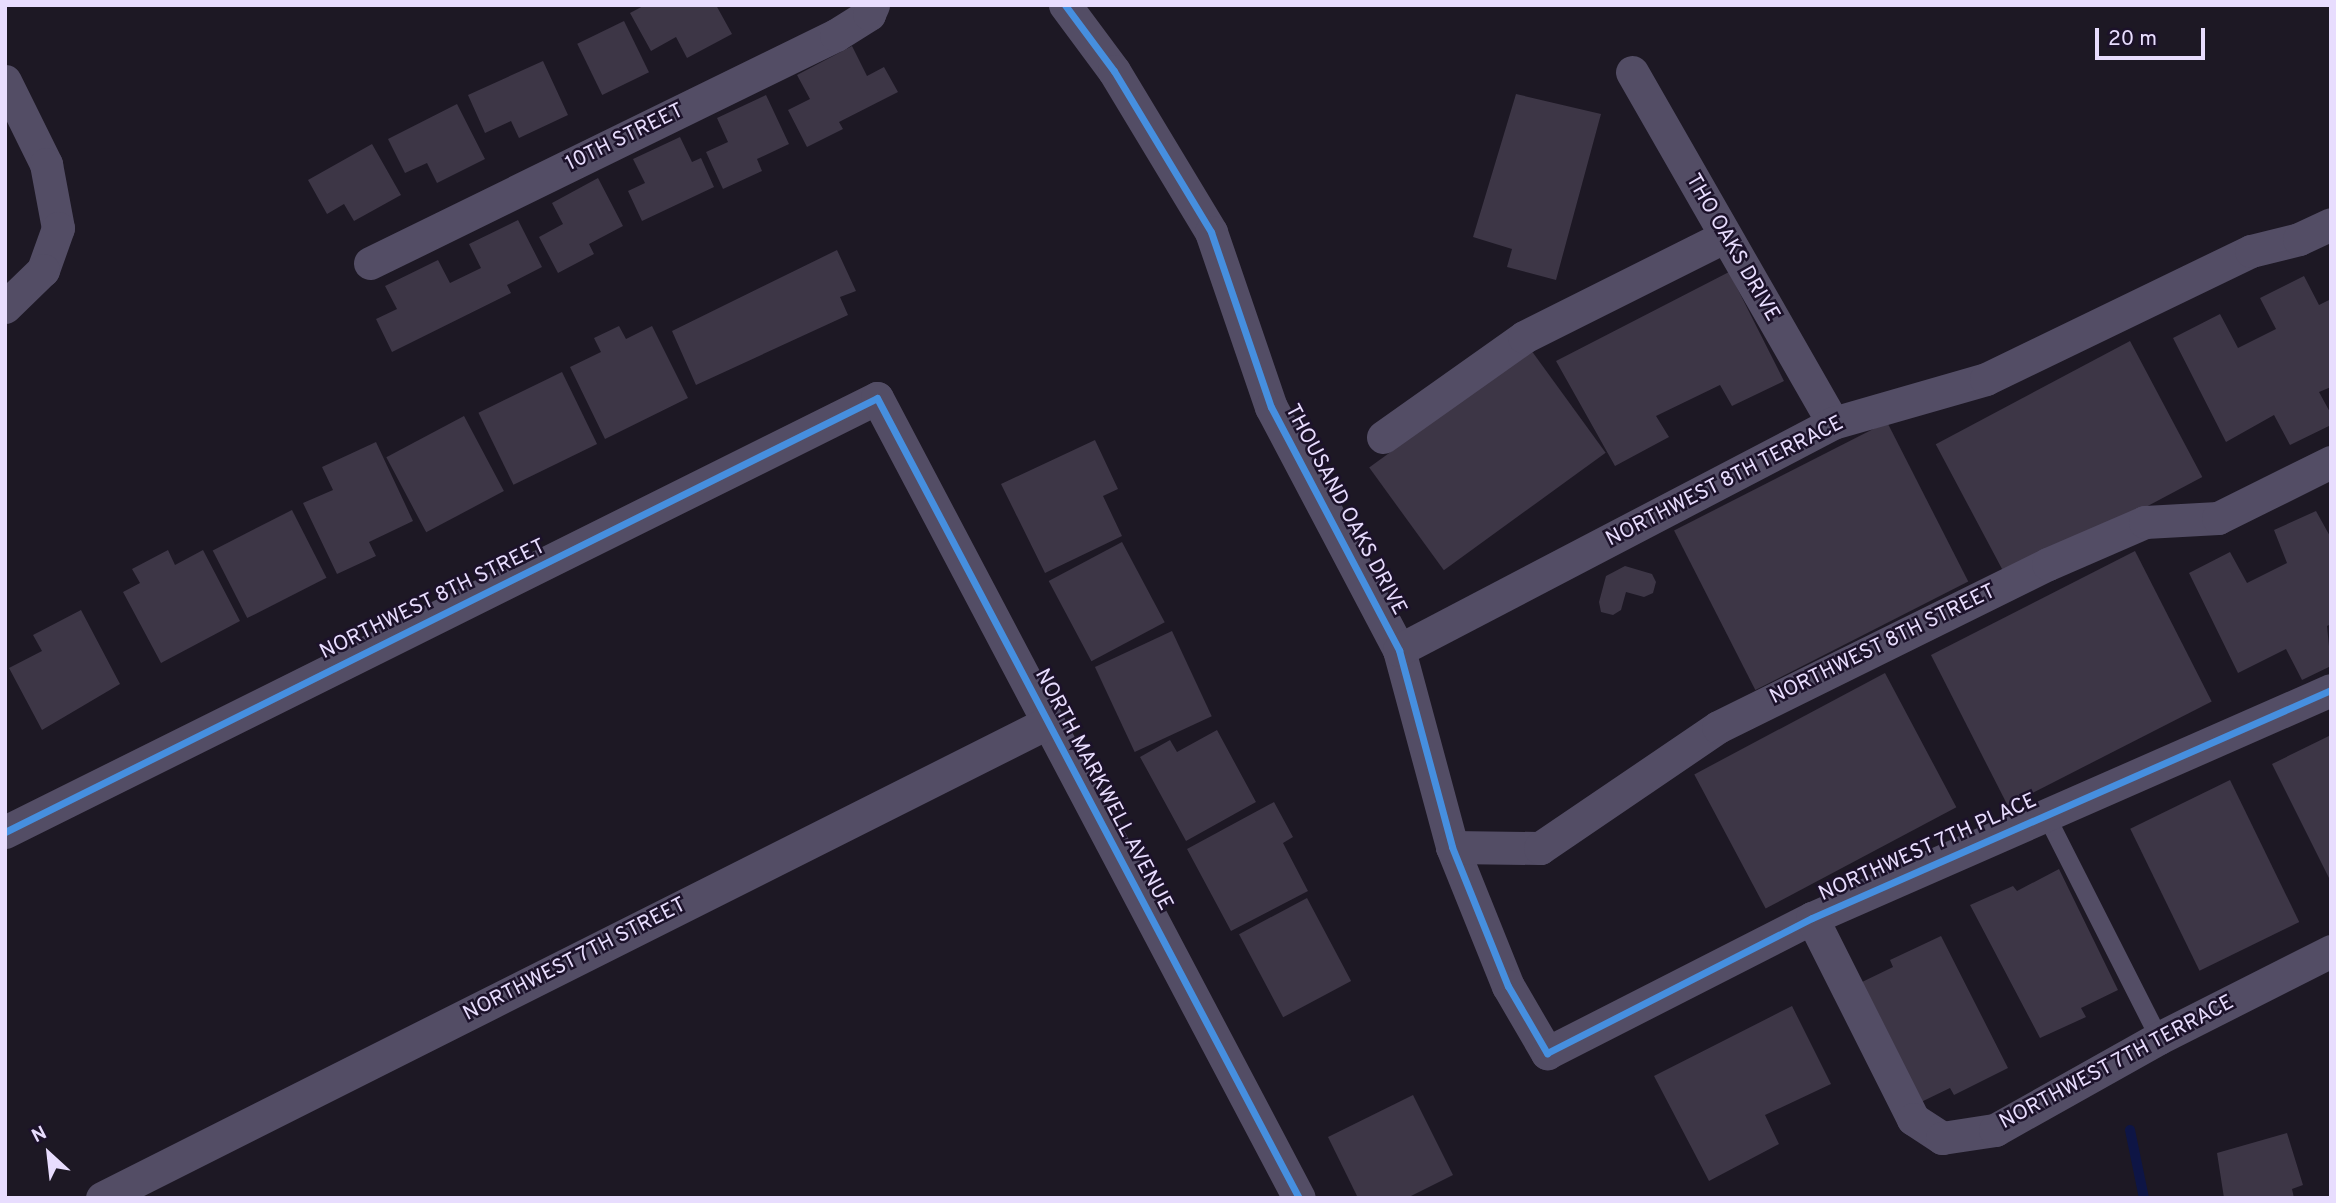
<!DOCTYPE html>
<html>
<head>
<meta charset="utf-8">
<style>
	body { margin:0 }
	#map { position:relative; width:2336px; height:1203px; overflow:hidden; background:#1d1824; font-family:Overpass,sans-serif }
	div>[style] { position:absolute }
	.stream>* { height:10px; margin:-5px; padding:0 5px; transform-origin:5px; border-radius:5px; background:#0e1545 }
	.building>* { inset:0; background:#3d3646; transform-origin:0 0 }
	.lane>* { height:18px; margin:-9px; padding:0 9px; transform-origin:9px; border-radius:9px; background:#534d65 }
	.street>* { height:33px; margin:-16.5px; padding:0 16.5px; transform-origin:16.5px; border-radius:16.5px; background:#534d65 }
	.cycleway>* { height:7px; margin:-3.5px; padding:0 3.5px; transform-origin:3.5px; border-radius:3.5px; background:#468fdf }
	span { translate:-50% -50%; white-space:nowrap; text-align:center; line-height:1.15; -webkit-text-stroke:5px #1c122a; paint-order:stroke }
	.street-label { font-size:21px; color:#e8ddfe }
	.frame { position:absolute; inset:0; border:7px solid #e8ddfe; pointer-events:none }
	.north { position:absolute; left:14px; top:1119px; width:70px; height:70px; -webkit-text-stroke:5px #1c122a; paint-order:stroke; rotate:333deg; font-size:19px; font-weight:700; line-height:28px; text-align:center; color:#e8ddfe }
	.north::after { content:''; display:block; margin:auto; width:24px; height:32px; background:#e8ddfe; clip-path:polygon(50% 0,100% 100%,50% 72%,0 100%) }
	.scale { position:absolute; left:2095px; top:28px; width:110px; height:32px; box-sizing:border-box; border:4px solid #e8ddfe; border-top:0; padding-left:9px; font-size:21px; line-height:24px; white-space:nowrap; color:#e8ddfe; -webkit-text-stroke:5px #1c122a; paint-order:stroke }
</style>
</head>
<body>
<div id="map">
	<div class="stream">
		<i style="left:2130px;top:1130px;width:69px;rotate:78.4deg"></i>
	</div>
	<div class="building">
		<i style="clip-path:polygon(645px 5px,716px 5px,732px 34px,687px 58px,676px 37px,651px 51px,630px 13px)"></i>
		<i style="left:624px;top:21px;width:57px;height:52px;rotate:64deg"></i>
		<i style="clip-path:polygon(852px 46px,867px 76px,884px 67px,898px 92px,839px 122px,843px 129px,807px 147px,788px 110px,810px 99px,797px 75px)"></i>
		<i style="clip-path:polygon(543px 61px,568px 115px,519px 138px,511px 121px,485px 133px,468px 95px)"></i>
		<i style="clip-path:polygon(1516px 94px,1601px 114px,1556px 280px,1507px 267px,1512px 249px,1473px 237px)"></i>
		<i style="clip-path:polygon(766px 95px,789px 144px,757px 159px,762px 171px,723px 189px,706px 152px,728px 142px,717px 118px)"></i>
		<i style="clip-path:polygon(457px 104px,485px 159px,437px 183px,427px 163px,405px 173px,388px 139px)"></i>
		<i style="clip-path:polygon(680px 137px,692px 162px,701px 158px,714px 187px,642px 221px,628px 191px,645px 183px,633px 159px)"></i>
		<i style="clip-path:polygon(372px 144px,401px 195px,354px 221px,344px 204px,327px 214px,308px 180px)"></i>
		<i style="clip-path:polygon(598px 178px,623px 226px,589px 244px,594px 254px,558px 273px,539px 237px,563px 224px,552px 203px)"></i>
		<i style="clip-path:polygon(518px 220px,542px 267px,507px 285px,511px 293px,392px 352px,376px 319px,397px 309px,385px 286px,438px 260px,450px 283px,481px 268px,469px 244px)"></i>
		<i style="clip-path:polygon(837px 250px,856px 291px,840px 297px,848px 315px,696px 385px,672px 331px)"></i>
		<i style="clip-path:polygon(1729px 272px,1784px 381px,1732px 406px,1720px 385px,1656px 416px,1669px 437px,1615px 466px,1556px 361px)"></i>
		<i style="clip-path:polygon(2304px 276px,2319px 305px,2331px 299px,2331px 387px,2319px 392px,2331px 414px,2331px 425px,2290px 445px,2274px 415px,2226px 442px,2173px 338px,2220px 314px,2238px 348px,2276px 329px,2260px 298px)"></i>
		<i style="clip-path:polygon(619px 326px,626px 339px,652px 326px,688px 398px,605px 439px,570px 367px,601px 352px,594px 338px)"></i>
		<i style="left:2130px;top:341px;width:154px;height:220px;rotate:62deg"></i>
		<i style="left:1531px;top:350px;width:127px;height:200px;rotate:54deg"></i>
		<i style="left:562px;top:372px;width:80px;height:93px;rotate:64deg"></i>
		<i style="left:464px;top:416px;width:85px;height:88px;rotate:62deg"></i>
		<i style="left:1887px;top:422px;width:179px;height:239px;rotate:63deg"></i>
		<i style="clip-path:polygon(1095px 440px,1118px 489px,1103px 496px,1122px 536px,1045px 573px,1001px 484px)"></i>
		<i style="clip-path:polygon(376px 442px,413px 521px,369px 542px,376px 556px,337px 574px,303px 503px,333px 490px,322px 467px)"></i>
		<i style="left:292px;top:510px;width:76px;height:89px;rotate:63deg"></i>
		<i style="clip-path:polygon(2316px 511px,2331px 538px,2331px 624px,2327px 626px,2331px 666px,2302px 680px,2286px 649px,2238px 673px,2189px 573px,2230px 552px,2247px 583px,2287px 563px,2274px 530px)"></i>
		<i style="left:1122px;top:542px;width:91px;height:83px;rotate:62deg"></i>
		<i style="clip-path:polygon(168px 550px,175px 565px,203px 550px,240px 621px,161px 663px,123px 592px,140px 583px,132px 569px)"></i>
		<i style="left:2135px;top:551px;width:169px;height:229px;rotate:63deg"></i>
		<i style="clip-path:polygon(1625px 566px,1652px 574px,1656px 582px,1653px 593px,1644px 597px,1626px 592px,1621px 610px,1613px 615px,1601px 612px,1599px 602px,1606px 576px)"></i>
		<i style="clip-path:polygon(81px 610px,120px 684px,42px 730px,9px 668px,42px 651px,33px 635px)"></i>
		<i style="left:1172px;top:631px;width:94px;height:85px;rotate:65deg"></i>
		<i style="left:1885px;top:673px;width:152px;height:216px;rotate:62deg"></i>
		<i style="clip-path:polygon(1217px 730px,1256px 802px,1186px 841px,1140px 757px,1170px 740px,1177px 752px)"></i>
		<i style="clip-path:polygon(2331px 735px,2331px 882px,2272px 764px)"></i>
		<i style="left:2230px;top:780px;width:158px;height:111px;rotate:64deg"></i>
		<i style="clip-path:polygon(1274px 802px,1293px 837px,1283px 843px,1308px 891px,1231px 931px,1187px 849px)"></i>
		<i style="clip-path:polygon(2059px 869px,2118px 990px,2081px 1008px,2086px 1017px,2040px 1038px,1970px 905px,2013px 886px,2017px 891px)"></i>
		<i style="left:1307px;top:898px;width:94px;height:77px;rotate:62deg"></i>
		<i style="clip-path:polygon(1941px 936px,2008px 1068px,1954px 1095px,1950px 1088px,1919px 1103px,1860px 983px,1893px 967px,1890px 960px)"></i>
		<i style="clip-path:polygon(1792px 1006px,1831px 1084px,1765px 1115px,1779px 1144px,1709px 1181px,1654px 1076px)"></i>
		<i style="clip-path:polygon(1413px 1095px,1453px 1175px,1407px 1198px,1358px 1198px,1328px 1137px)"></i>
		<i style="clip-path:polygon(2287px 1133px,2303px 1185px,2292px 1189px,2294px 1198px,2224px 1198px,2217px 1153px)"></i>
	</div>
	<div class="lane">
		<i style="left:2046px;top:815px;width:250px;rotate:63.1deg"></i>
	</div>
	<div class="street">
		<i style="left:1065px;top:5px;width:82px;rotate:53.4deg"></i>
		<i style="left:1114px;top:71px;width:188px;rotate:58.9deg"></i>
		<i style="left:1211px;top:232px;width:185px;rotate:71.1deg"></i>
		<i style="left:1271px;top:407px;width:275px;rotate:62.2deg"></i>
		<i style="left:1399px;top:650px;width:204px;rotate:74.9deg"></i>
		<i style="left:1452px;top:847px;width:150px;rotate:68.1deg"></i>
		<i style="left:1508px;top:986px;width:78px;rotate:59.8deg"></i>
		<i style="left:1547px;top:1053px;width:297px;rotate:-27deg"></i>
		<i style="left:1812px;top:918px;width:567px;rotate:-23.72deg"></i>
		<i style="left:1632px;top:72px;width:404px;rotate:60.2deg"></i>
		<i style="left:5px;top:81px;width:93px;rotate:63.7deg"></i>
		<i style="left:46px;top:164px;width:65px;rotate:79.4deg"></i>
		<i style="left:58px;top:228px;width:45px;rotate:109.7deg"></i>
		<i style="left:43px;top:270px;width:53px;rotate:135.8deg"></i>
		<i style="left:370px;top:263px;width:519px;rotate:-26.07deg"></i>
		<i style="left:836px;top:35px;width:39px;rotate:-32deg"></i>
		<i style="left:869px;top:14px;width:10px;rotate:-66deg"></i>
		<i style="left:1383px;top:437px;width:173px;rotate:-35.3deg"></i>
		<i style="left:1524px;top:337px;width:224px;rotate:-26.6deg"></i>
		<i style="left:1399px;top:650px;width:490px;rotate:-27.6deg"></i>
		<i style="left:1833px;top:423px;width:159px;rotate:-16deg"></i>
		<i style="left:1986px;top:379px;width:294px;rotate:-25.8deg"></i>
		<i style="left:2251px;top:251px;width:49px;rotate:-14deg"></i>
		<i style="left:2299px;top:239px;width:35px;rotate:-25deg"></i>
		<i style="left:5px;top:832px;width:974px;rotate:-26.46deg"></i>
		<i style="left:877px;top:398px;width:904px;rotate:62.19deg"></i>
		<i style="left:1452px;top:847px;width:88px;rotate:0.7deg"></i>
		<i style="left:1540px;top:848px;width:215px;rotate:-34.2deg"></i>
		<i style="left:1718px;top:727px;width:368px;rotate:-26.3deg"></i>
		<i style="left:2048px;top:564px;width:106px;rotate:-23.4deg"></i>
		<i style="left:2145px;top:522px;width:73px;rotate:-3.1deg"></i>
		<i style="left:2218px;top:518px;width:126px;rotate:-26.4deg"></i>
		<i style="left:1812px;top:918px;width:225px;rotate:63.3deg"></i>
		<i style="left:1913px;top:1119px;width:35px;rotate:33deg"></i>
		<i style="left:1942px;top:1138px;width:54px;rotate:-8.6deg"></i>
		<i style="left:1995px;top:1130px;width:188px;rotate:-29.3deg"></i>
		<i style="left:2159px;top:1038px;width:193px;rotate:-26.8deg"></i>
		<i style="left:102px;top:1198px;width:1058px;rotate:-26.69deg"></i>
	</div>
	<div class="cycleway">
		<i style="left:1065px;top:5px;width:82px;rotate:53.4deg"></i>
		<i style="left:1114px;top:71px;width:188px;rotate:58.9deg"></i>
		<i style="left:1211px;top:232px;width:185px;rotate:71.1deg"></i>
		<i style="left:1271px;top:407px;width:275px;rotate:62.2deg"></i>
		<i style="left:1399px;top:650px;width:204px;rotate:74.9deg"></i>
		<i style="left:1452px;top:847px;width:150px;rotate:68.1deg"></i>
		<i style="left:1508px;top:986px;width:78px;rotate:59.8deg"></i>
		<i style="left:1547px;top:1053px;width:297px;rotate:-27deg"></i>
		<i style="left:1812px;top:918px;width:567px;rotate:-23.72deg"></i>
		<i style="left:5px;top:832px;width:974px;rotate:-26.46deg"></i>
		<i style="left:877px;top:398px;width:904px;rotate:62.19deg"></i>
	</div>
	<div class="street-label">
		<span style="left:625px;top:138px;rotate:-26deg">10TH STREET</span>
		<span style="left:1732px;top:248px;rotate:60deg">THO OAKS DRIVE</span>
		<span style="left:1725px;top:482px;rotate:-27deg">NORTHWEST 8TH TERRACE</span>
		<span style="left:1345px;top:510px;rotate:62deg">THOUSAND OAKS DRIVE</span>
		<span style="left:433px;top:600px;rotate:-26deg">NORTHWEST 8TH STREET</span>
		<span style="left:1883px;top:645px;rotate:-26deg">NORTHWEST 8TH STREET</span>
		<span style="left:1103px;top:790px;rotate:62deg">NORTH MARKWELL AVENUE</span>
		<span style="left:1928px;top:848px;rotate:-24deg">NORTHWEST 7TH PLACE</span>
		<span style="left:575px;top:960px;rotate:-27deg">NORTHWEST 7TH STREET</span>
		<span style="left:2117px;top:1063px;rotate:-28deg">NORTHWEST 7TH TERRACE</span>
	</div>
	<div class="frame"></div>
	<div class="north">N</div>
	<div class="scale">20 m</div>
</div>
</body>
</html>
